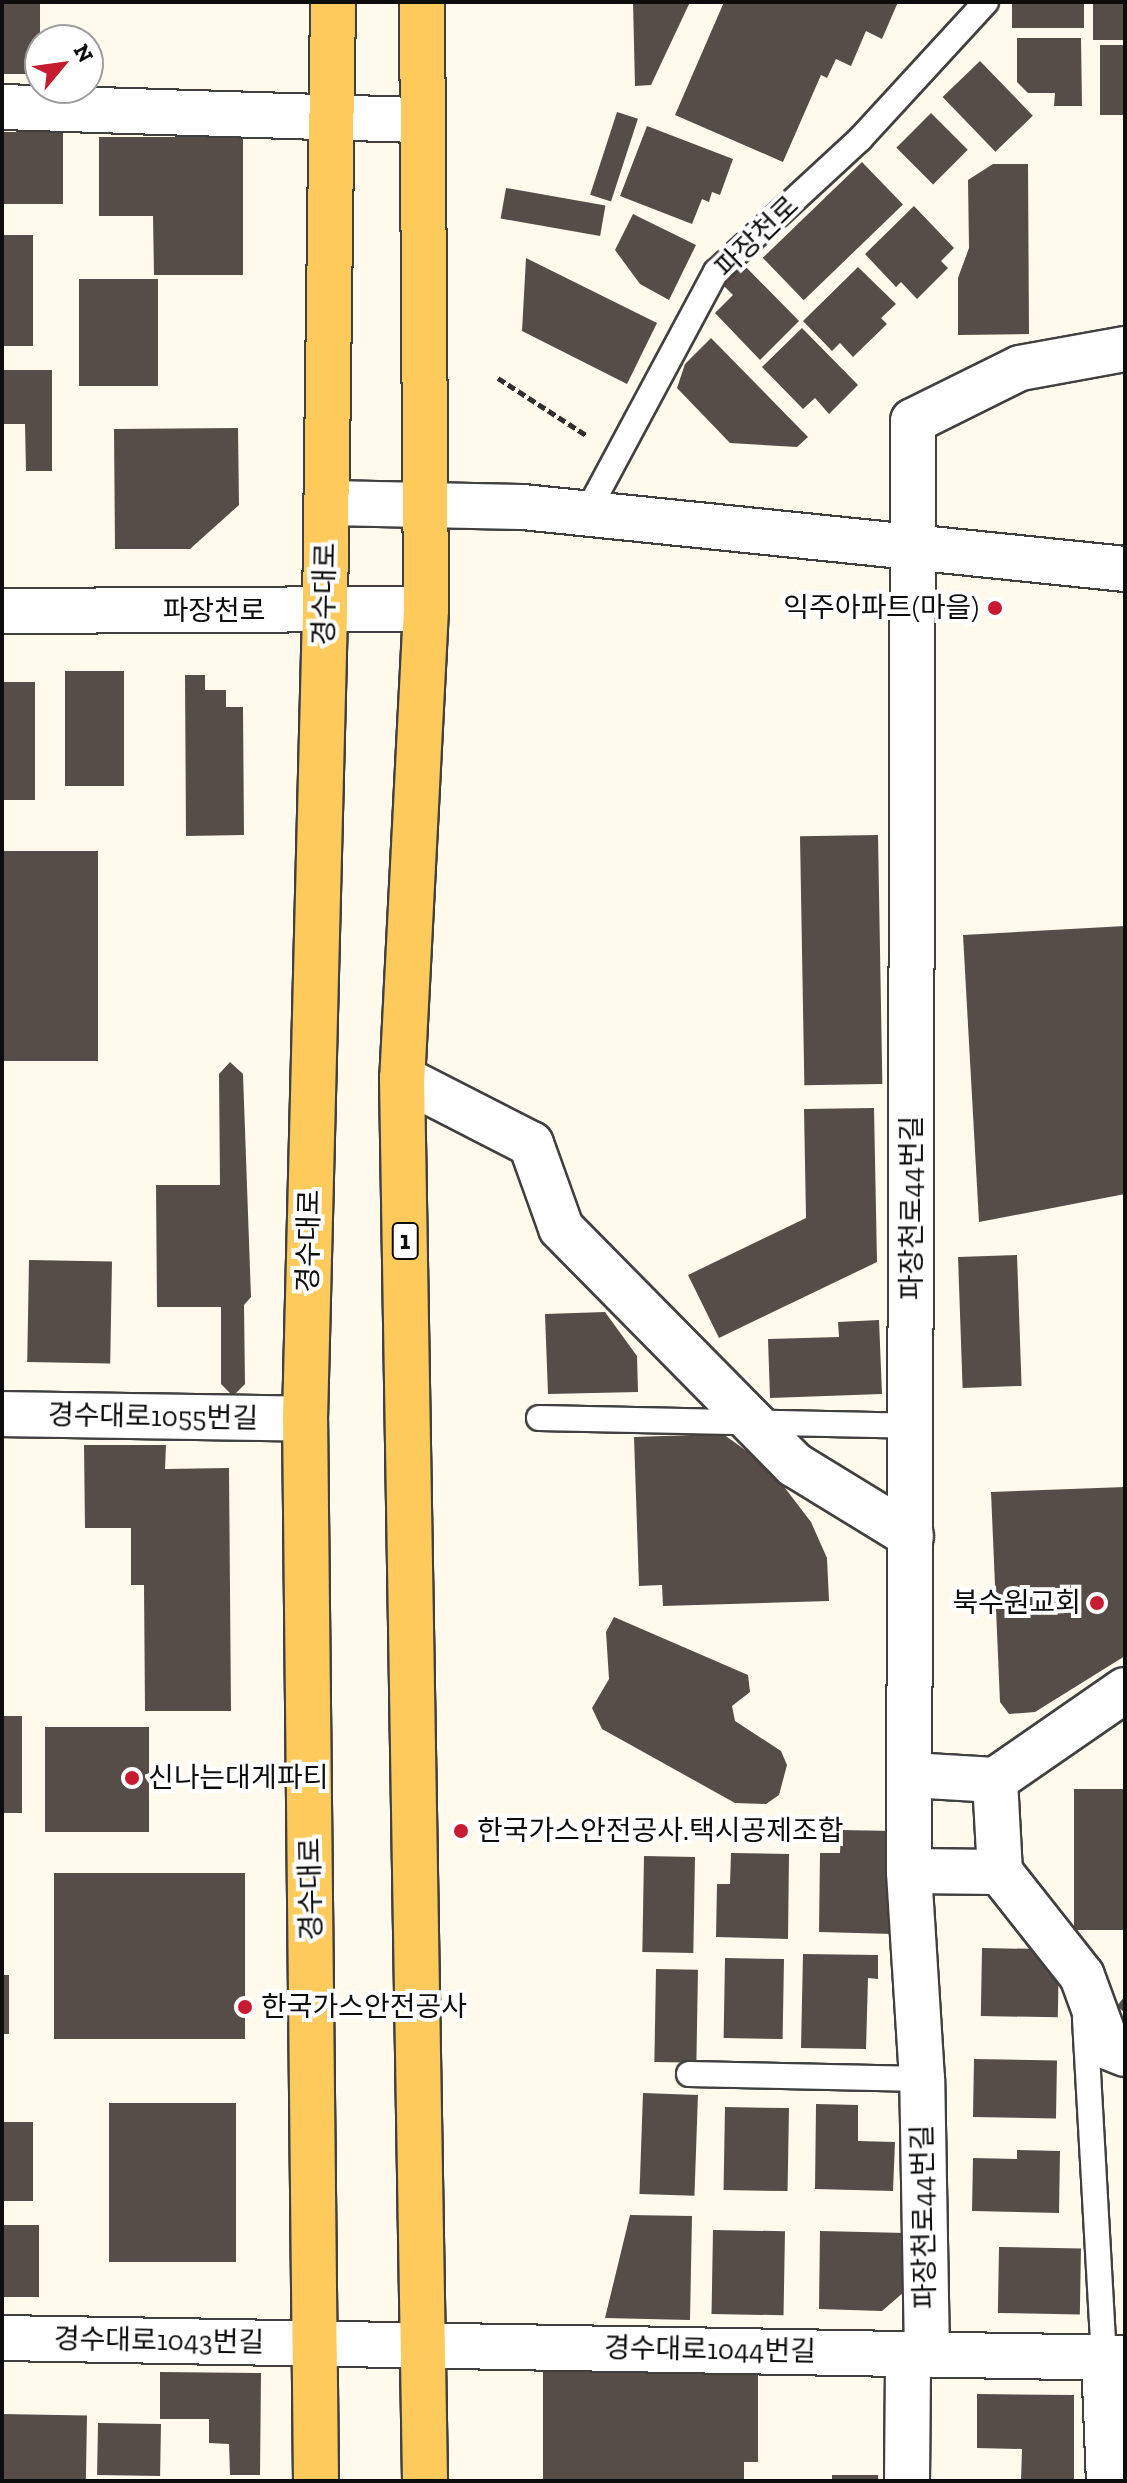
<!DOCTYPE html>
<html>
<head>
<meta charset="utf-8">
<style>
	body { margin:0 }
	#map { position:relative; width:1127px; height:2483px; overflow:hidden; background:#fffaec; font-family:"Zilla Slab","Noto Sans KR",serif }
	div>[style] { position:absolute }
	.building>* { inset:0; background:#564c48; transform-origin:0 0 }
	.path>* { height:5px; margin-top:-2.5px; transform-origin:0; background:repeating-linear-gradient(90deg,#2f2f2f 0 8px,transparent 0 12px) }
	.roads { filter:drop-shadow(2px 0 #404040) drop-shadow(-2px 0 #404040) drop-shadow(0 2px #404040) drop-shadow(0 -2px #404040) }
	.service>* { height:24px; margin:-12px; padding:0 12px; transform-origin:12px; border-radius:12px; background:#fff }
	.minor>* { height:44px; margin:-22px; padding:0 22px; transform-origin:22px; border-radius:22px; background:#fff }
	.tertiary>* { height:44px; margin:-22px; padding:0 22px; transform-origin:22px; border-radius:22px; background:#fff }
	.primary>* { height:44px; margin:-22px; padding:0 22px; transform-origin:22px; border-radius:22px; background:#ffca5c }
	.dots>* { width:22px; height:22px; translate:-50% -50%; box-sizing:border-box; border:4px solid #fff; border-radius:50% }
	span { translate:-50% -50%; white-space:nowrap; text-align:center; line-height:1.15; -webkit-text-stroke:8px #fff; paint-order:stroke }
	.shield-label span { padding:2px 6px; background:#fff; border:2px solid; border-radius:6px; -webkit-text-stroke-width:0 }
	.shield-label { font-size:26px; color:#0d0d0d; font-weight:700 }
	.street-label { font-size:28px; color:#0d0d0d }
	.poi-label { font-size:28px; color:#0d0d0d }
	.right { translate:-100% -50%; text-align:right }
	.left { translate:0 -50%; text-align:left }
	.frame { position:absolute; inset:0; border:4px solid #0d0d0d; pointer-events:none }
	.north { position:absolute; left:24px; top:24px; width:80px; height:80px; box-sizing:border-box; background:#fff; border:2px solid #9e9e9e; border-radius:50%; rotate:61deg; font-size:22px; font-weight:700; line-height:32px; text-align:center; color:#0d0d0d }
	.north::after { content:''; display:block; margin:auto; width:28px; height:36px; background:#c71b31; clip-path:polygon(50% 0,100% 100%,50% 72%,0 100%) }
</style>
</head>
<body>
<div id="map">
	<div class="building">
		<i style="left:2px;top:2px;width:38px;height:72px"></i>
		<i style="clip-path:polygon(633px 2px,690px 2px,651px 85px,635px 86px)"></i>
		<i style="clip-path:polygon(724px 2px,898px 2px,882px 39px,866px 31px,851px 66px,836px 59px,827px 78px,821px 75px,783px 162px,675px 115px)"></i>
		<i style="left:1012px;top:2px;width:72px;height:26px"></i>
		<i style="left:1093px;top:2px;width:32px;height:38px"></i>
		<i style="clip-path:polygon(1017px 38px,1081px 38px,1082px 106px,1054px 106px,1055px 93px,1028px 93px,1017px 82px)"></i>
		<i style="left:1100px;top:45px;width:25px;height:70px"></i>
		<i style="left:980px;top:61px;width:76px;height:52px;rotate:46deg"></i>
		<i style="left:617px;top:112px;width:22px;height:87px;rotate:18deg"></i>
		<i style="left:931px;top:113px;width:52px;height:49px;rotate:45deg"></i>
		<i style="clip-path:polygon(647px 126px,733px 159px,720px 195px,712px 192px,709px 202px,702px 199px,692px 224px,620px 196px)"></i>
		<i style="left:2px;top:132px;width:61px;height:72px"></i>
		<i style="clip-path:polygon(99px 137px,243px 137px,243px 275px,154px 275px,153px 216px,99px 216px)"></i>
		<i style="left:862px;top:162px;width:59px;height:138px;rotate:46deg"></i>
		<i style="clip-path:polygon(993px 164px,1028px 164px,1029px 334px,958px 335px,958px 278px,969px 248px,968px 180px)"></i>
		<i style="left:506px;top:188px;width:101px;height:31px;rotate:10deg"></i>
		<i style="clip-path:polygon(914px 206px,954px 248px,941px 261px,948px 268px,917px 299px,901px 282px,896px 287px,865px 254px)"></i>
		<i style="clip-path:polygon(633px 214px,696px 245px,669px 300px,640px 284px,615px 250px)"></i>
		<i style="left:2px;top:235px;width:31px;height:111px"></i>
		<i style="clip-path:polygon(526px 258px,657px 323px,627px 384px,522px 331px)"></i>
		<i style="clip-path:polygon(743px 264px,799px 321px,760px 360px,715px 313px,733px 295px,722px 284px)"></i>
		<i style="clip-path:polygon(858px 267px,896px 304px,881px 318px,887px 324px,853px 357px,840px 343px,832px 351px,803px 321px)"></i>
		<i style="left:79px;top:279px;width:79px;height:107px"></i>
		<i style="clip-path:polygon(802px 328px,858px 385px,829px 414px,815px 398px,803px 409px,762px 367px)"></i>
		<i style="clip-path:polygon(711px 338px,808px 437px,797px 447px,730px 443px,677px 388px,685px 364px)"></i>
		<i style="clip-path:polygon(2px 370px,52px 370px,52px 471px,26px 471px,25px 424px,2px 424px)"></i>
		<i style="clip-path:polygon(238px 428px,239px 505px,190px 549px,115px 549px,114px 429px)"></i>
		<i style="left:124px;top:671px;width:115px;height:59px;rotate:90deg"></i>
		<i style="clip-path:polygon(185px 675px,205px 675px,205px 690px,226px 690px,226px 707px,243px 707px,244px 835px,186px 836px)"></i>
		<i style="left:2px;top:682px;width:33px;height:118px"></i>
		<i style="left:878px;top:835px;width:249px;height:78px;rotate:89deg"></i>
		<i style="left:2px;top:851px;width:96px;height:210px"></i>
		<i style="clip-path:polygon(1125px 926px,1125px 1194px,979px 1222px,963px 935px)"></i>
		<i style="clip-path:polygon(230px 1062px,243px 1074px,251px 1297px,244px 1305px,245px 1384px,233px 1396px,221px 1384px,221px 1307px,157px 1307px,156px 1185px,220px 1185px,219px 1074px)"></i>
		<i style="clip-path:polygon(874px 1108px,877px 1262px,719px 1338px,688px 1275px,806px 1218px,804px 1109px)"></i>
		<i style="left:1017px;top:1255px;width:131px;height:59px;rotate:88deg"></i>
		<i style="left:29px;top:1260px;width:83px;height:102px;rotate:1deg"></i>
		<i style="clip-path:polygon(605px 1312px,637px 1356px,638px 1392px,548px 1394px,545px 1314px)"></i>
		<i style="clip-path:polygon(879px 1320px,882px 1394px,770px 1398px,768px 1339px,839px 1337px,838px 1322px)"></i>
		<i style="clip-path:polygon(723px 1434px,769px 1467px,811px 1522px,827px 1558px,829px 1601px,663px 1606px,662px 1585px,639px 1586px,634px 1437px)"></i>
		<i style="clip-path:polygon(84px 1445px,166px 1445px,165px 1469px,229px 1468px,231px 1711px,145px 1711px,144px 1585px,131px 1585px,131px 1528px,85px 1528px)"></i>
		<i style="clip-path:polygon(1125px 1487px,1125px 1656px,1035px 1712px,1009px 1714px,1000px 1702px,991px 1492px)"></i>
		<i style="clip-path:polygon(614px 1617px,748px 1675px,750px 1692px,732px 1706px,735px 1721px,781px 1751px,787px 1765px,779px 1795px,766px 1804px,735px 1803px,602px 1729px,592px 1708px,609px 1679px,606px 1632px)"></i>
		<i style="left:2px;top:1716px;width:20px;height:97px"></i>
		<i style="left:45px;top:1727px;width:104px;height:105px"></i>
		<i style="left:1074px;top:1789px;width:51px;height:141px"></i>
		<i style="clip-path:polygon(841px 1830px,894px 1831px,893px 1934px,819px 1932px,820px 1853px,840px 1853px)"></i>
		<i style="clip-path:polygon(731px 1853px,789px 1854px,788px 1939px,716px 1937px,717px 1884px,730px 1884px)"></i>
		<i style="left:644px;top:1856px;width:51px;height:96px;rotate:1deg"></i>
		<i style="left:245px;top:1873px;width:166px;height:191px;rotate:90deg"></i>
		<i style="left:982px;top:1948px;width:77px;height:68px;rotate:1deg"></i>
		<i style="clip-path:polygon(803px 1954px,878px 1955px,878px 1979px,868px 1978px,866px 2049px,801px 2048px)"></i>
		<i style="left:725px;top:1958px;width:59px;height:80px;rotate:1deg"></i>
		<i style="left:656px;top:1969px;width:42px;height:93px;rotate:1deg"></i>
		<i style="left:2px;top:1975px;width:7px;height:59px"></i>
		<i style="clip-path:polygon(1125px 1996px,1125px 2013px,1117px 2006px)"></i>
		<i style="left:974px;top:2059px;width:83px;height:58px;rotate:1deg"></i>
		<i style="left:643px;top:2093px;width:55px;height:101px;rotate:2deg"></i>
		<i style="left:109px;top:2103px;width:127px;height:159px"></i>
		<i style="clip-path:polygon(816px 2104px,858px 2105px,858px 2141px,895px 2142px,893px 2191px,815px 2189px)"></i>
		<i style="left:725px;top:2107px;width:64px;height:83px;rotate:1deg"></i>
		<i style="left:2px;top:2122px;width:31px;height:79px"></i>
		<i style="clip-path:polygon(1017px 2150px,1060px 2151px,1059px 2213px,972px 2211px,973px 2158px,1017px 2159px)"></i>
		<i style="clip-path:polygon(630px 2215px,692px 2216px,690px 2320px,605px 2318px)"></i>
		<i style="left:2px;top:2225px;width:37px;height:72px"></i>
		<i style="left:713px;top:2230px;width:72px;height:84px;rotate:1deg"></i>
		<i style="clip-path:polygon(820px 2231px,906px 2233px,904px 2292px,882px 2311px,819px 2309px)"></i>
		<i style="left:999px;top:2247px;width:82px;height:66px;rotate:1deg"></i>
		<i style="clip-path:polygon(543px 2367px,758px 2368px,758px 2462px,744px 2462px,744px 2481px,543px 2481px)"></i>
		<i style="clip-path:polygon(160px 2372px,261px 2373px,260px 2475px,230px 2475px,229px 2444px,209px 2443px,209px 2419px,160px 2419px)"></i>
		<i style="clip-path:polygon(977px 2394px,1074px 2395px,1074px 2481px,1021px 2481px,1022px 2449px,977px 2448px)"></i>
		<i style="left:2px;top:2414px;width:85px;height:67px;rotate:1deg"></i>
		<i style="left:98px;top:2423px;width:63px;height:52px;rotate:1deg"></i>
		<i style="left:832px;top:2475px;width:46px;height:6px"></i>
	</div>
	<div class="path">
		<i style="left:498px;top:378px;width:105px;rotate:32.9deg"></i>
	</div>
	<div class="roads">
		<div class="service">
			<i style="left:586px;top:514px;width:275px;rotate:-61.8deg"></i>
			<i style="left:716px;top:272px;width:196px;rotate:-42.7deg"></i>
			<i style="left:860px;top:139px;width:186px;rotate:-47.4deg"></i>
			<i style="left:539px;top:1418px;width:372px;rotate:1.2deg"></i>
			<i style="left:1085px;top:2019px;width:340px;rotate:86.8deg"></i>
			<i style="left:689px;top:2074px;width:233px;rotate:1.2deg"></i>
		</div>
		<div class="minor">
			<i style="left:2px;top:107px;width:421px;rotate:1.8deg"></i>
			<i style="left:402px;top:1078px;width:145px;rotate:27.1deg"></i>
			<i style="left:531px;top:1144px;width:89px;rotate:70.3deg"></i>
			<i style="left:561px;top:1228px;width:333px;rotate:45.4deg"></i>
			<i style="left:795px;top:1465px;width:136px;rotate:31.5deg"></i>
			<i style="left:2px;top:1414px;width:303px;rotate:0.9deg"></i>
			<i style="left:910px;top:1775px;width:85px;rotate:3.4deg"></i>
			<i style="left:995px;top:1780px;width:158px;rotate:-34.7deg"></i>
			<i style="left:995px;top:1780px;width:92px;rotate:86.9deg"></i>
			<i style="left:909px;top:1871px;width:91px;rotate:0.6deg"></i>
			<i style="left:1000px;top:1872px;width:132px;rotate:51.7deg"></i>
			<i style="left:1082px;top:1976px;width:76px;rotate:69.9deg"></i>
			<i style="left:1108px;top:2047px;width:18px;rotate:22deg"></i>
			<i style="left:2px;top:2338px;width:1123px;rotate:1.02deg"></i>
			<i style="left:927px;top:2354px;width:275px;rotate:-91deg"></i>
			<i style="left:922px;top:2079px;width:208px;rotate:-93.6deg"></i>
			<i style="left:909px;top:1871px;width:1450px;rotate:-89.84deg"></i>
			<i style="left:913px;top:421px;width:119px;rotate:-26.4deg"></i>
			<i style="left:1020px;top:368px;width:107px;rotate:-10.3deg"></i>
			<i style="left:1104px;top:2358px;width:123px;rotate:87.7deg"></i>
			<i style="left:907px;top:2481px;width:127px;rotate:-89.5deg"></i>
		</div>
		<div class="tertiary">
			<i style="left:327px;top:503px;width:196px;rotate:1.2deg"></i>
			<i style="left:523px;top:507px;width:605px;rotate:5.88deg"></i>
			<i style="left:2px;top:611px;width:424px;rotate:-0.3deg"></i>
		</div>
		<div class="primary">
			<i style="left:422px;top:2px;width:607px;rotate:89.62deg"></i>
			<i style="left:426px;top:609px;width:470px;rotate:92.9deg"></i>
			<i style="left:402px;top:1078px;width:1403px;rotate:89.06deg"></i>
			<i style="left:316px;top:2481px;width:1062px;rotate:-90.59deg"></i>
			<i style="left:305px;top:1419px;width:808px;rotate:-88.58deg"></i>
			<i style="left:325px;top:611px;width:609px;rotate:-89.25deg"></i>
		</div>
	</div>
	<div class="dots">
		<i style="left:995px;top:608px;background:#c71b31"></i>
		<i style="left:1097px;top:1603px;background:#c71b31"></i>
		<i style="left:132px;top:1778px;background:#c71b31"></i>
		<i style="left:461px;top:1831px;background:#c71b31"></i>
		<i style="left:245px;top:2007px;background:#c71b31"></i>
	</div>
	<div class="shield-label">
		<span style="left:405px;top:1241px">1</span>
	</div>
	<div class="street-label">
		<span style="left:757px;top:237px;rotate:-44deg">파장천로</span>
		<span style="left:325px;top:594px;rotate:-89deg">경수대로</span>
		<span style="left:214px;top:611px">파장천로</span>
		<span style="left:912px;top:1208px;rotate:-90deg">파장천로44번길</span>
		<span style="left:309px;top:1241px;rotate:-89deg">경수대로</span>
		<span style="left:153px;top:1417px;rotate:1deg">경수대로1055번길</span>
		<span style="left:311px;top:1889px;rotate:-91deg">경수대로</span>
		<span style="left:924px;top:2217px;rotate:-91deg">파장천로44번길</span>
		<span style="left:159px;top:2341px;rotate:1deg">경수대로1043번길</span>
		<span style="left:710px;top:2350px;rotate:1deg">경수대로1044번길</span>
	</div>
	<div class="poi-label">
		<span class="right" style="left:979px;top:608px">익주아파트(마을)</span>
		<span class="right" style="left:1081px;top:1603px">북수원교회</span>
		<span class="left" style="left:148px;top:1778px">신나는대게파티</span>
		<span class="left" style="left:477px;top:1831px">한국가스안전공사.택시공제조합</span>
		<span class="left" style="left:261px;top:2007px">한국가스안전공사</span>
	</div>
	<div class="frame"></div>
	<div class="north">N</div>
</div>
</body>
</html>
